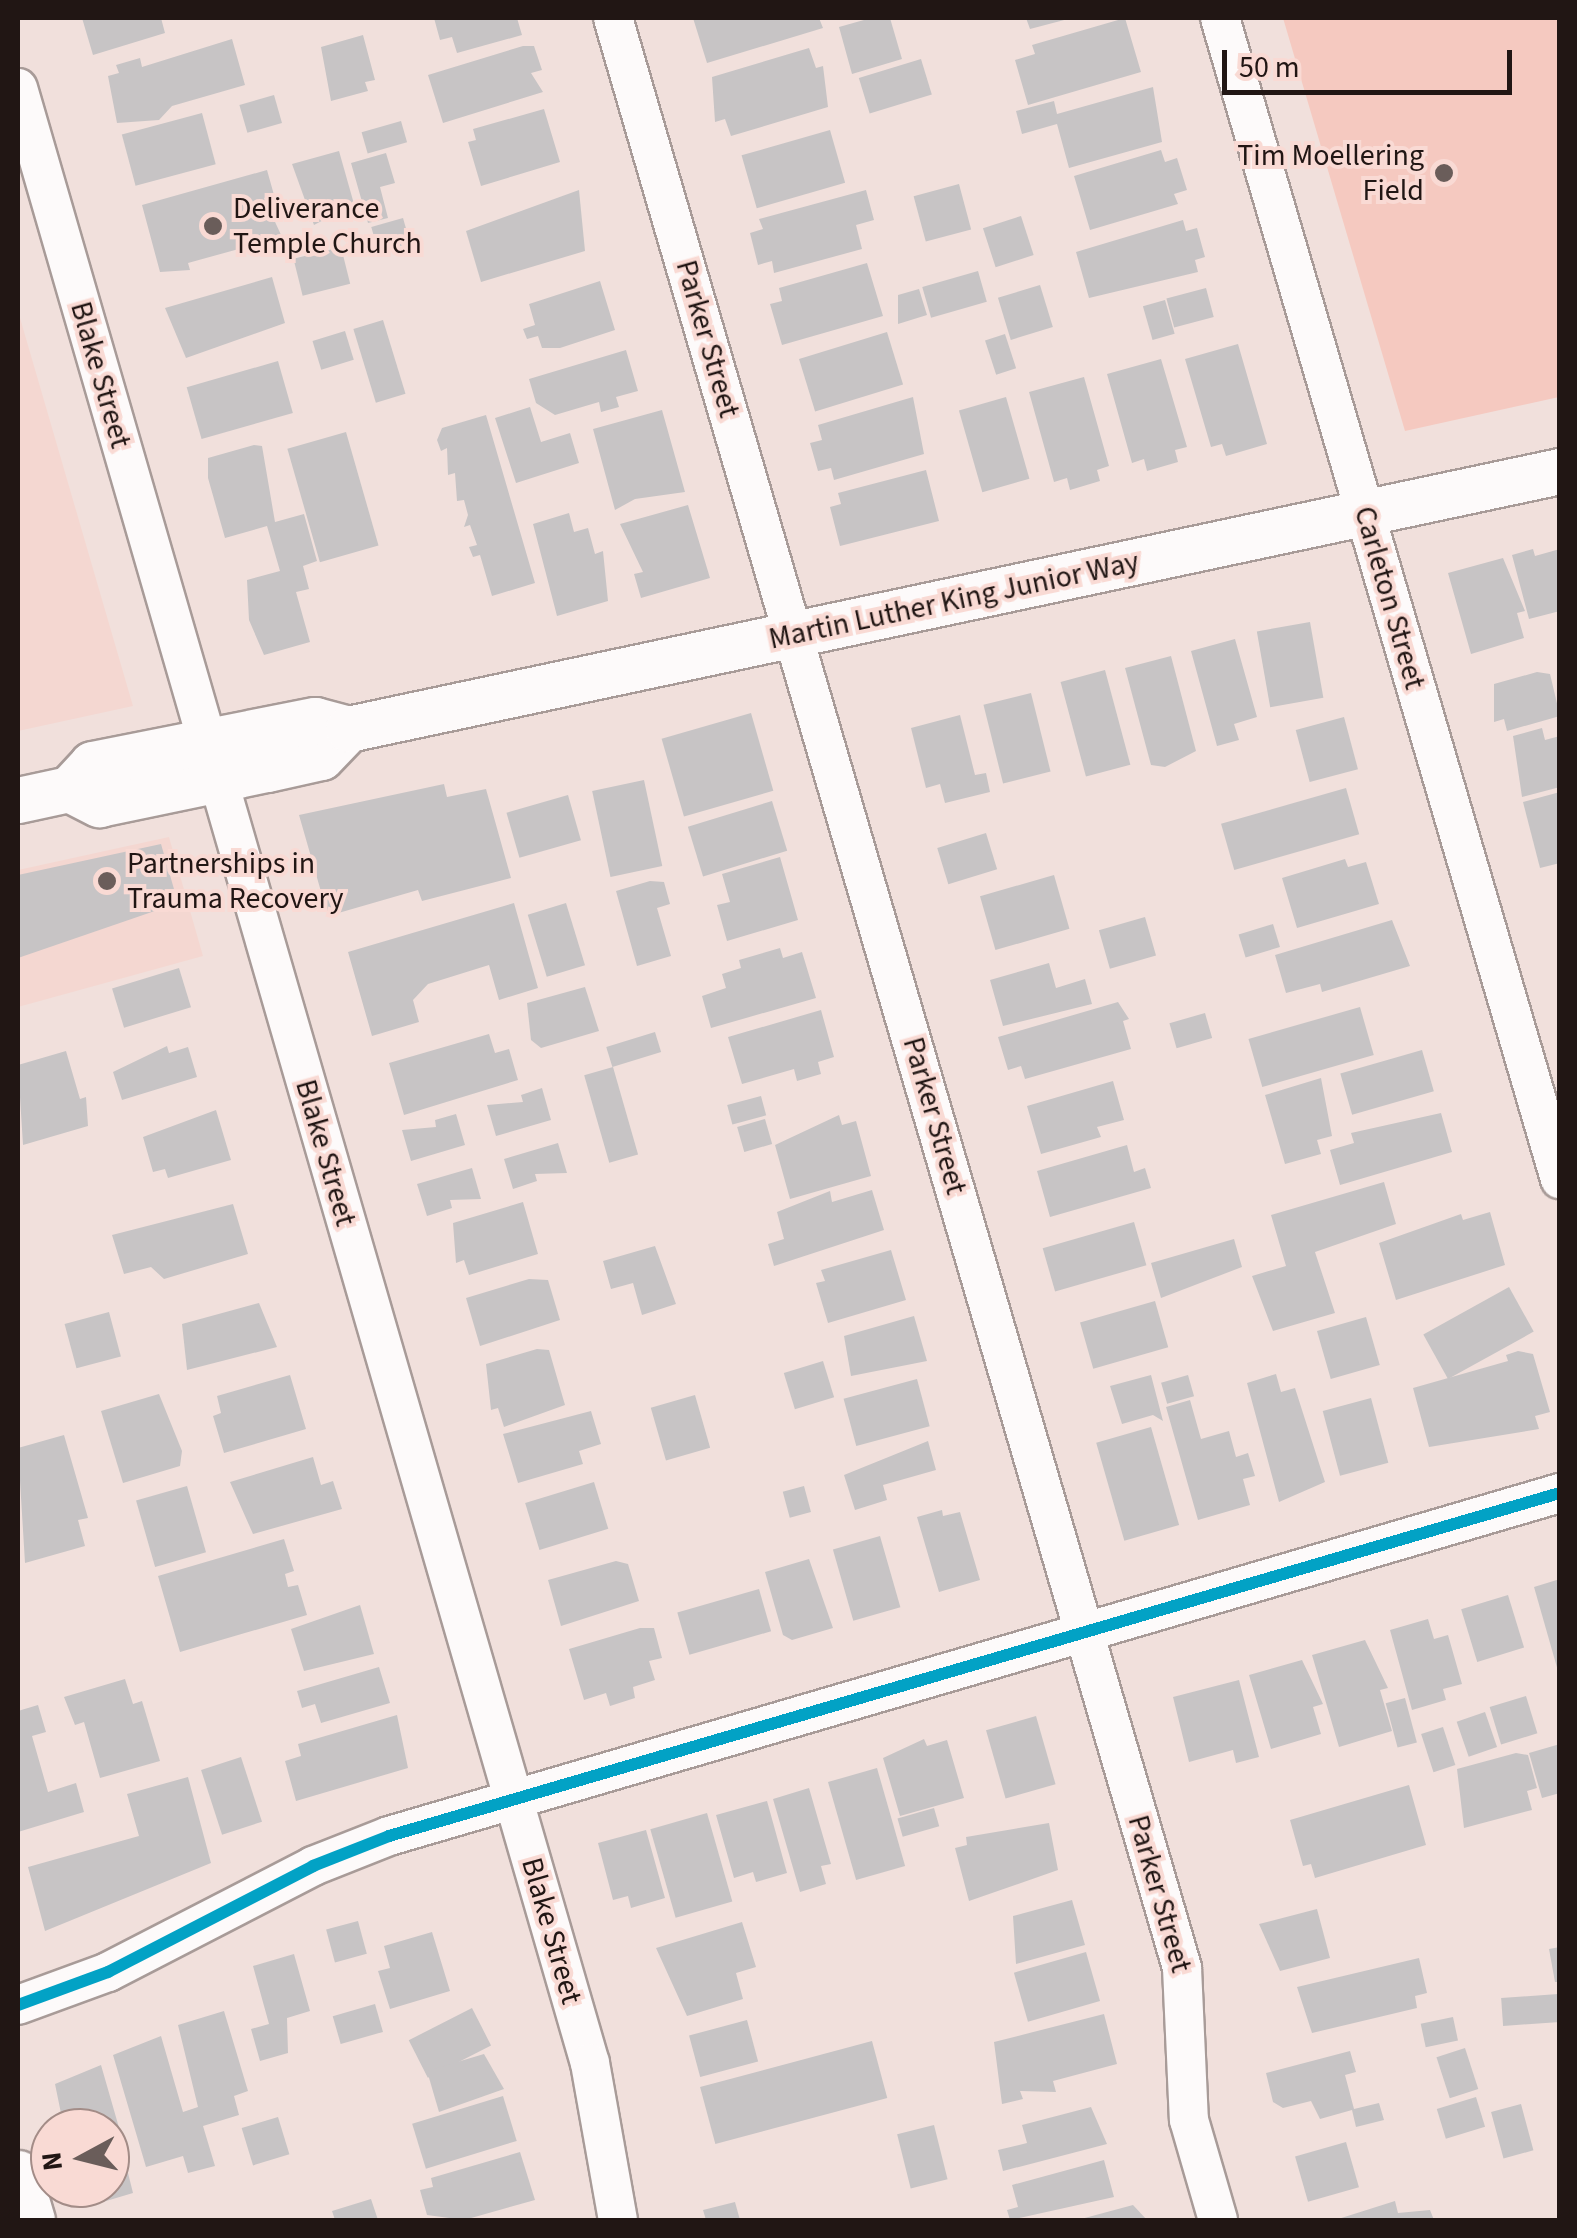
<!DOCTYPE html>
<html>
<head>
<meta charset="utf-8">
<style>
	body { margin:0 }
	#map { position:relative; width:1577px; height:2238px; overflow:hidden; background:#f1e0dc; font-family:"Source Sans 3",sans-serif }
	div>[style] { position:absolute }
	.built>* { inset:0; background:#f4d7d1 }
	.green>* { inset:0; background:#f5c9c0 }
	.building>* { inset:0; background:#c7c4c5; transform-origin:0 0 }
	.roads { filter:drop-shadow(2px 0 #a89b98) drop-shadow(-2px 0 #a89b98) drop-shadow(0 2px #a89b98) drop-shadow(0 -2px #a89b98) }
	.minor>* { height:38px; margin:-19px; padding:0 19px; transform-origin:19px; border-radius:19px; background:#fdfafa }
	.tertiary>* { height:45px; margin:-22.5px; padding:0 22.5px; transform-origin:22.5px; border-radius:22.5px; background:#fdfafa }
	.bus-1>* { height:12px; margin:-6px; padding:0 6px; transform-origin:6px; border-radius:6px; background:#02a2c5 }
	.dots>* { width:28px; height:28px; translate:-50% -50%; box-sizing:border-box; border:5px solid #f9dad4; border-radius:50% }
	span { translate:-50% -50%; white-space:nowrap; text-align:center; line-height:1.15; -webkit-text-stroke:8px #f9dad4; paint-order:stroke }
	.poi-label { font-size:30px; color:#211614 }
	.right { translate:-100% -50%; text-align:right }
	.left { translate:0 -50%; text-align:left }
	.street-label { font-size:30px; color:#211614 }
	.frame { position:absolute; inset:0; border:20px solid #211614; pointer-events:none }
	.north { position:absolute; left:30px; top:2108px; width:100px; height:100px; box-sizing:border-box; background:#f9dad4; border:2px solid #a38c87; border-radius:50%; rotate:263deg; font-size:28px; font-weight:700; line-height:40px; text-align:center; color:#211614 }
	.north::after { content:''; display:block; margin:auto; width:35px; height:45px; background:#6a5d5a; clip-path:polygon(50% 0,100% 100%,50% 72%,0 100%) }
	.scale { position:absolute; left:1222px; top:50px; width:290px; height:45px; box-sizing:border-box; border:5px solid #211614; border-top:0; padding-left:12px; font-size:30px; line-height:35px; white-space:nowrap; color:#211614; -webkit-text-stroke:8px #f9dad4; paint-order:stroke }
</style>
</head>
<body>
<div id="map">
	<div class="built">
		<i style="clip-path:polygon(18px 311px,133px 706px,18px 731px)"></i>
		<i style="clip-path:polygon(169px 837px,203px 956px,18px 1007px,18px 870px)"></i>
	</div>
	<div class="green">
		<i style="clip-path:polygon(1283px 18px,1559px 18px,1559px 397px,1405px 431px)"></i>
	</div>
	<div class="building">
		<i style="clip-path:polygon(82px 18px,161px 18px,165px 33px,93px 55px)"></i>
		<i style="clip-path:polygon(434px 18px,517px 18px,522px 35px,457px 53px,452px 37px,440px 40px)"></i>
		<i style="clip-path:polygon(693px 18px,819px 18px,823px 28px,707px 63px)"></i>
		<i style="clip-path:polygon(871px 18px,890px 18px,902px 59px,852px 74px,839px 27px)"></i>
		<i style="clip-path:polygon(1026px 18px,1068px 18px,1068px 19px,1030px 29px)"></i>
		<i style="clip-path:polygon(1125px 18px,1141px 72px,1028px 105px,1015px 60px,1035px 54px,1032px 45px)"></i>
		<i style="clip-path:polygon(363px 35px,375px 80px,365px 82px,368px 91px,331px 101px,321px 47px)"></i>
		<i style="clip-path:polygon(232px 39px,245px 85px,172px 106px,159px 120px,117px 123px,108px 76px,119px 73px,116px 65px,140px 58px,142px 67px)"></i>
		<i style="clip-path:polygon(523px 46px,534px 46px,542px 70px,531px 73px,543px 92px,443px 123px,428px 75px)"></i>
		<i style="clip-path:polygon(809px 48px,816px 68px,823px 66px,828px 107px,731px 136px,725px 119px,715px 122px,712px 77px)"></i>
		<i style="left:921px;top:59px;width:37px;height:65px;rotate:73deg"></i>
		<i style="clip-path:polygon(1153px 87px,1162px 142px,1069px 168px,1057px 124px,1022px 134px,1016px 111px,1054px 101px,1057px 114px)"></i>
		<i style="left:274px;top:95px;width:29px;height:36px;rotate:74deg"></i>
		<i style="clip-path:polygon(544px 109px,560px 162px,481px 186px,468px 142px,476px 140px,473px 129px)"></i>
		<i style="left:202px;top:113px;width:53px;height:83px;rotate:75deg"></i>
		<i style="left:401px;top:121px;width:22px;height:41px;rotate:74deg"></i>
		<i style="left:830px;top:130px;width:55px;height:92px;rotate:74deg"></i>
		<i style="clip-path:polygon(1161px 150px,1165px 162px,1177px 158px,1187px 190px,1174px 194px,1178px 204px,1090px 230px,1074px 176px)"></i>
		<i style="clip-path:polygon(339px 151px,354px 204px,314px 225px,292px 164px)"></i>
		<i style="clip-path:polygon(386px 153px,395px 183px,380px 187px,388px 218px,368px 223px,351px 163px)"></i>
		<i style="clip-path:polygon(267px 170px,274px 195px,264px 198px,282px 237px,188px 263px,190px 270px,160px 272px,142px 205px)"></i>
		<i style="left:959px;top:184px;width:47px;height:47px;rotate:75deg"></i>
		<i style="clip-path:polygon(579px 190px,585px 251px,481px 282px,466px 231px)"></i>
		<i style="clip-path:polygon(866px 190px,874px 220px,856px 225px,862px 249px,774px 273px,772px 261px,758px 265px,750px 233px,763px 229px,759px 219px)"></i>
		<i style="left:1021px;top:216px;width:41px;height:40px;rotate:72deg"></i>
		<i style="left:403px;top:218px;width:26px;height:33px;rotate:74deg"></i>
		<i style="clip-path:polygon(1183px 220px,1186px 231px,1197px 228px,1205px 257px,1195px 260px,1198px 272px,1089px 298px,1076px 252px)"></i>
		<i style="left:341px;top:247px;width:38px;height:49px;rotate:76deg"></i>
		<i style="clip-path:polygon(867px 263px,883px 316px,782px 345px,770px 304px,782px 301px,779px 288px)"></i>
		<i style="left:978px;top:271px;width:32px;height:58px;rotate:74deg"></i>
		<i style="clip-path:polygon(272px 277px,285px 323px,186px 358px,165px 308px)"></i>
		<i style="clip-path:polygon(600px 281px,615px 330px,560px 348px,542px 348px,538px 336px,527px 339px,523px 329px,535px 325px,529px 304px)"></i>
		<i style="left:1040px;top:285px;width:44px;height:44px;rotate:73deg"></i>
		<i style="left:1206px;top:288px;width:30px;height:41px;rotate:75deg"></i>
		<i style="clip-path:polygon(919px 289px,927px 315px,898px 324px,898px 295px)"></i>
		<i style="left:1165px;top:300px;width:35px;height:23px;rotate:74deg"></i>
		<i style="left:383px;top:320px;width:77px;height:31px;rotate:73deg"></i>
		<i style="left:345px;top:331px;width:30px;height:34px;rotate:73deg"></i>
		<i style="left:887px;top:332px;width:55px;height:92px;rotate:73deg"></i>
		<i style="left:1005px;top:334px;width:36px;height:21px;rotate:72deg"></i>
		<i style="clip-path:polygon(1238px 344px,1267px 444px,1226px 456px,1222px 444px,1211px 447px,1185px 359px)"></i>
		<i style="clip-path:polygon(626px 350px,638px 391px,616px 397px,619px 407px,601px 412px,599px 402px,555px 415px,536px 403px,529px 379px)"></i>
		<i style="clip-path:polygon(1161px 359px,1187px 447px,1175px 450px,1178px 462px,1147px 471px,1144px 459px,1132px 463px,1107px 374px)"></i>
		<i style="left:278px;top:361px;width:54px;height:95px;rotate:74deg"></i>
		<i style="clip-path:polygon(1084px 377px,1109px 466px,1097px 470px,1100px 481px,1070px 490px,1067px 478px,1054px 482px,1029px 392px)"></i>
		<i style="clip-path:polygon(913px 397px,924px 454px,834px 480px,831px 468px,818px 471px,810px 443px,822px 440px,818px 425px)"></i>
		<i style="left:1006px;top:397px;width:85px;height:49px;rotate:74deg"></i>
		<i style="clip-path:polygon(530px 407px,541px 442px,570px 433px,579px 463px,516px 483px,495px 418px)"></i>
		<i style="clip-path:polygon(662px 410px,685px 492px,635px 499px,615px 510px,593px 429px)"></i>
		<i style="clip-path:polygon(486px 415px,535px 583px,492px 596px,480px 555px,473px 557px,469px 547px,477px 545px,470px 525px,464px 527px,468px 515px,464px 500px,457px 501px,455px 473px,448px 475px,447px 448px,441px 451px,437px 440px,442px 428px)"></i>
		<i style="left:346px;top:432px;width:118px;height:61px;rotate:74deg"></i>
		<i style="clip-path:polygon(254px 445px,262px 446px,275px 522px,304px 514px,317px 561px,303px 566px,309px 589px,296px 592px,310px 642px,264px 655px,249px 620px,247px 580px,280px 571px,267px 526px,225px 538px,208px 478px,208px 458px)"></i>
		<i style="clip-path:polygon(926px 470px,939px 521px,840px 546px,830px 507px,841px 504px,838px 493px)"></i>
		<i style="clip-path:polygon(688px 505px,710px 578px,641px 598px,634px 574px,643px 572px,620px 524px)"></i>
		<i style="clip-path:polygon(569px 513px,574px 532px,588px 528px,595px 554px,603px 551px,608px 601px,557px 616px,533px 524px)"></i>
		<i style="clip-path:polygon(1533px 549px,1535px 556px,1560px 549px,1560px 611px,1529px 619px,1512px 555px)"></i>
		<i style="clip-path:polygon(1503px 558px,1525px 611px,1517px 613px,1524px 638px,1471px 654px,1448px 573px)"></i>
		<i style="left:1310px;top:622px;width:77px;height:54px;rotate:80deg"></i>
		<i style="clip-path:polygon(1235px 639px,1257px 717px,1234px 724px,1239px 740px,1217px 746px,1191px 651px)"></i>
		<i style="clip-path:polygon(1171px 656px,1196px 751px,1165px 767px,1151px 765px,1125px 668px)"></i>
		<i style="left:1105px;top:670px;width:98px;height:46px;rotate:75deg"></i>
		<i style="clip-path:polygon(1537px 672px,1550px 674px,1560px 716px,1507px 731px,1504px 719px,1494px 722px,1494px 684px)"></i>
		<i style="left:1031px;top:693px;width:81px;height:49px;rotate:76deg"></i>
		<i style="left:751px;top:713px;width:81px;height:93px;rotate:74deg"></i>
		<i style="clip-path:polygon(960px 715px,975px 775px,986px 773px,990px 792px,945px 803px,940px 784px,926px 788px,911px 728px)"></i>
		<i style="left:1344px;top:717px;width:54px;height:50px;rotate:75deg"></i>
		<i style="clip-path:polygon(1542px 728px,1545px 740px,1560px 736px,1560px 787px,1522px 797px,1513px 736px)"></i>
		<i style="left:644px;top:780px;width:88px;height:53px;rotate:78deg"></i>
		<i style="clip-path:polygon(444px 784px,447px 797px,486px 789px,511px 878px,422px 901px,418px 890px,328px 916px,299px 815px)"></i>
		<i style="left:1346px;top:788px;width:48px;height:130px;rotate:74deg"></i>
		<i style="clip-path:polygon(1560px 792px,1560px 863px,1540px 868px,1523px 802px)"></i>
		<i style="left:568px;top:795px;width:47px;height:64px;rotate:74deg"></i>
		<i style="left:772px;top:801px;width:52px;height:88px;rotate:73deg"></i>
		<i style="left:986px;top:833px;width:38px;height:51px;rotate:73deg"></i>
		<i style="clip-path:polygon(161px 844px,178px 903px,18px 958px,18px 875px)"></i>
		<i style="clip-path:polygon(780px 857px,798px 920px,727px 941px,717px 905px,730px 902px,722px 874px)"></i>
		<i style="clip-path:polygon(1345px 859px,1348px 867px,1366px 862px,1379px 904px,1297px 928px,1282px 878px)"></i>
		<i style="left:1054px;top:875px;width:56px;height:77px;rotate:74deg"></i>
		<i style="clip-path:polygon(650px 881px,664px 882px,670px 904px,657px 908px,671px 956px,637px 966px,616px 891px)"></i>
		<i style="clip-path:polygon(514px 903px,538px 988px,499px 1000px,489px 965px,428px 984px,413px 1000px,419px 1022px,372px 1036px,348px 952px)"></i>
		<i style="left:566px;top:903px;width:65px;height:40px;rotate:73deg"></i>
		<i style="left:1145px;top:917px;width:40px;height:48px;rotate:74deg"></i>
		<i style="clip-path:polygon(1392px 920px,1410px 966px,1322px 992px,1320px 984px,1286px 993px,1275px 955px)"></i>
		<i style="left:1273px;top:924px;width:24px;height:36px;rotate:73deg"></i>
		<i style="clip-path:polygon(780px 948px,783px 958px,802px 952px,816px 998px,711px 1028px,702px 996px,726px 988px,722px 974px,741px 968px,739px 960px)"></i>
		<i style="clip-path:polygon(1049px 963px,1056px 988px,1085px 979px,1092px 1004px,1003px 1026px,990px 980px)"></i>
		<i style="left:179px;top:968px;width:41px;height:70px;rotate:73deg"></i>
		<i style="clip-path:polygon(585px 987px,599px 1031px,541px 1048px,531px 1040px,527px 1003px)"></i>
		<i style="clip-path:polygon(1118px 1002px,1129px 1019px,1123px 1021px,1131px 1049px,1025px 1079px,1021px 1066px,1008px 1070px,998px 1037px)"></i>
		<i style="left:1360px;top:1007px;width:50px;height:116px;rotate:74deg"></i>
		<i style="clip-path:polygon(821px 1010px,834px 1057px,818px 1062px,821px 1074px,797px 1081px,794px 1069px,742px 1084px,728px 1037px)"></i>
		<i style="left:1205px;top:1013px;width:26px;height:37px;rotate:74deg"></i>
		<i style="left:655px;top:1032px;width:21px;height:51px;rotate:73deg"></i>
		<i style="clip-path:polygon(489px 1034px,495px 1053px,509px 1049px,518px 1080px,404px 1115px,389px 1063px)"></i>
		<i style="clip-path:polygon(167px 1046px,169px 1053px,188px 1047px,197px 1077px,122px 1100px,113px 1072px)"></i>
		<i style="left:1422px;top:1050px;width:43px;height:85px;rotate:74deg"></i>
		<i style="clip-path:polygon(66px 1051px,80px 1099px,86px 1097px,88px 1126px,23px 1145px,18px 1065px)"></i>
		<i style="left:613px;top:1067px;width:91px;height:30px;rotate:74deg"></i>
		<i style="clip-path:polygon(1321px 1078px,1332px 1136px,1317px 1140px,1321px 1154px,1285px 1164px,1265px 1095px)"></i>
		<i style="clip-path:polygon(1113px 1081px,1124px 1120px,1097px 1127px,1101px 1137px,1041px 1154px,1027px 1106px)"></i>
		<i style="clip-path:polygon(542px 1088px,551px 1120px,496px 1136px,487px 1105px,523px 1102px,521px 1095px)"></i>
		<i style="left:761px;top:1096px;width:20px;height:35px;rotate:75deg"></i>
		<i style="clip-path:polygon(216px 1110px,231px 1160px,168px 1178px,165px 1169px,153px 1172px,143px 1137px)"></i>
		<i style="clip-path:polygon(1441px 1113px,1452px 1152px,1340px 1185px,1330px 1150px,1354px 1143px,1351px 1133px)"></i>
		<i style="clip-path:polygon(456px 1114px,465px 1145px,411px 1161px,402px 1130px,436px 1127px,435px 1120px)"></i>
		<i style="clip-path:polygon(839px 1115px,842px 1125px,856px 1121px,871px 1176px,790px 1199px,775px 1145px)"></i>
		<i style="left:765px;top:1119px;width:26px;height:29px;rotate:74deg"></i>
		<i style="clip-path:polygon(558px 1143px,567px 1173px,535px 1174px,537px 1181px,513px 1189px,504px 1159px)"></i>
		<i style="clip-path:polygon(1127px 1145px,1134px 1172px,1145px 1168px,1151px 1188px,1050px 1217px,1037px 1171px)"></i>
		<i style="clip-path:polygon(472px 1168px,481px 1199px,450px 1200px,452px 1208px,427px 1216px,417px 1184px)"></i>
		<i style="clip-path:polygon(1384px 1182px,1396px 1224px,1315px 1252px,1335px 1313px,1273px 1331px,1252px 1276px,1286px 1266px,1271px 1215px)"></i>
		<i style="clip-path:polygon(872px 1190px,884px 1230px,774px 1266px,768px 1244px,784px 1239px,777px 1212px,830px 1191px,832px 1202px)"></i>
		<i style="clip-path:polygon(523px 1202px,538px 1254px,469px 1275px,464px 1260px,456px 1263px,453px 1223px)"></i>
		<i style="clip-path:polygon(233px 1204px,248px 1254px,164px 1279px,151px 1267px,124px 1274px,112px 1235px)"></i>
		<i style="clip-path:polygon(1490px 1212px,1505px 1265px,1396px 1300px,1379px 1243px,1461px 1214px,1463px 1220px)"></i>
		<i style="left:1134px;top:1222px;width:45px;height:95px;rotate:74deg"></i>
		<i style="clip-path:polygon(1234px 1239px,1242px 1267px,1161px 1298px,1151px 1263px)"></i>
		<i style="clip-path:polygon(655px 1246px,676px 1304px,642px 1315px,633px 1283px,611px 1289px,603px 1261px)"></i>
		<i style="clip-path:polygon(891px 1250px,906px 1300px,828px 1323px,816px 1283px,825px 1281px,821px 1270px)"></i>
		<i style="clip-path:polygon(529px 1279px,548px 1280px,560px 1320px,480px 1346px,466px 1298px)"></i>
		<i style="left:1509px;top:1287px;width:51px;height:98px;rotate:61deg"></i>
		<i style="left:1155px;top:1301px;width:48px;height:78px;rotate:74deg"></i>
		<i style="clip-path:polygon(259px 1303px,277px 1347px,187px 1370px,182px 1324px)"></i>
		<i style="left:109px;top:1312px;width:46px;height:46px;rotate:75deg"></i>
		<i style="clip-path:polygon(914px 1316px,927px 1361px,851px 1376px,844px 1336px)"></i>
		<i style="left:1366px;top:1317px;width:50px;height:51px;rotate:74deg"></i>
		<i style="clip-path:polygon(537px 1349px,549px 1350px,565px 1405px,504px 1427px,498px 1408px,491px 1410px,486px 1364px)"></i>
		<i style="clip-path:polygon(1518px 1351px,1533px 1354px,1550px 1412px,1535px 1416px,1539px 1429px,1429px 1447px,1413px 1388px,1508px 1361px,1506px 1355px)"></i>
		<i style="left:823px;top:1361px;width:38px;height:41px;rotate:73deg"></i>
		<i style="clip-path:polygon(1276px 1374px,1281px 1392px,1295px 1388px,1325px 1482px,1279px 1502px,1247px 1383px)"></i>
		<i style="clip-path:polygon(290px 1375px,306px 1429px,224px 1453px,213px 1416px,221px 1413px,217px 1396px)"></i>
		<i style="clip-path:polygon(1151px 1375px,1163px 1421px,1153px 1415px,1122px 1424px,1110px 1386px)"></i>
		<i style="left:1188px;top:1375px;width:22px;height:28px;rotate:74deg"></i>
		<i style="left:917px;top:1379px;width:49px;height:76px;rotate:75deg"></i>
		<i style="clip-path:polygon(159px 1394px,182px 1451px,180px 1466px,123px 1483px,101px 1411px)"></i>
		<i style="left:695px;top:1395px;width:55px;height:46px;rotate:74deg"></i>
		<i style="left:1371px;top:1398px;width:67px;height:50px;rotate:75deg"></i>
		<i style="clip-path:polygon(1190px 1400px,1201px 1439px,1229px 1431px,1236px 1457px,1248px 1453px,1255px 1476px,1243px 1479px,1250px 1505px,1198px 1520px,1166px 1407px)"></i>
		<i style="clip-path:polygon(591px 1411px,601px 1444px,579px 1451px,583px 1464px,518px 1483px,503px 1434px)"></i>
		<i style="left:1151px;top:1427px;width:102px;height:57px;rotate:74deg"></i>
		<i style="clip-path:polygon(64px 1435px,88px 1518px,78px 1520px,85px 1546px,25px 1563px,18px 1448px)"></i>
		<i style="clip-path:polygon(928px 1441px,936px 1470px,883px 1485px,887px 1500px,855px 1510px,844px 1475px)"></i>
		<i style="clip-path:polygon(313px 1457px,321px 1485px,333px 1481px,342px 1509px,253px 1534px,230px 1482px)"></i>
		<i style="left:594px;top:1482px;width:49px;height:72px;rotate:73deg"></i>
		<i style="left:187px;top:1486px;width:69px;height:53px;rotate:74deg"></i>
		<i style="left:804px;top:1486px;width:27px;height:22px;rotate:75deg"></i>
		<i style="clip-path:polygon(942px 1510px,943px 1516px,960px 1512px,980px 1580px,939px 1592px,917px 1517px)"></i>
		<i style="left:880px;top:1536px;width:74px;height:49px;rotate:74deg"></i>
		<i style="clip-path:polygon(284px 1539px,294px 1571px,285px 1574px,288px 1587px,298px 1585px,307px 1615px,180px 1652px,158px 1576px)"></i>
		<i style="clip-path:polygon(809px 1559px,833px 1628px,792px 1640px,783px 1635px,765px 1572px)"></i>
		<i style="clip-path:polygon(616px 1561px,628px 1564px,639px 1601px,561px 1626px,548px 1580px)"></i>
		<i style="clip-path:polygon(1560px 1579px,1560px 1671px,1558px 1671px,1534px 1587px)"></i>
		<i style="left:759px;top:1589px;width:44px;height:85px;rotate:74deg"></i>
		<i style="left:1508px;top:1595px;width:55px;height:49px;rotate:73deg"></i>
		<i style="clip-path:polygon(360px 1605px,374px 1654px,304px 1671px,291px 1629px)"></i>
		<i style="clip-path:polygon(1428px 1619px,1434px 1639px,1448px 1635px,1462px 1684px,1443px 1689px,1446px 1700px,1412px 1710px,1390px 1630px)"></i>
		<i style="clip-path:polygon(640px 1628px,654px 1628px,662px 1658px,649px 1661px,655px 1680px,633px 1687px,635px 1698px,610px 1706px,606px 1693px,584px 1700px,569px 1649px)"></i>
		<i style="clip-path:polygon(1365px 1640px,1388px 1688px,1380px 1690px,1392px 1731px,1339px 1747px,1312px 1655px)"></i>
		<i style="clip-path:polygon(1302px 1660px,1323px 1704px,1313px 1707px,1321px 1734px,1271px 1749px,1249px 1675px)"></i>
		<i style="clip-path:polygon(379px 1667px,390px 1703px,321px 1723px,315px 1704px,302px 1708px,297px 1691px)"></i>
		<i style="clip-path:polygon(125px 1679px,133px 1704px,142px 1701px,160px 1761px,100px 1778px,84px 1722px,75px 1725px,64px 1697px)"></i>
		<i style="clip-path:polygon(1239px 1680px,1259px 1757px,1236px 1763px,1233px 1750px,1189px 1762px,1173px 1697px)"></i>
		<i style="left:1526px;top:1696px;width:39px;height:38px;rotate:73deg"></i>
		<i style="left:1405px;top:1698px;width:46px;height:20px;rotate:75deg"></i>
		<i style="clip-path:polygon(38px 1705px,46px 1732px,32px 1736px,48px 1792px,76px 1783px,84px 1812px,18px 1832px,18px 1711px)"></i>
		<i style="left:1485px;top:1712px;width:37px;height:30px;rotate:71deg"></i>
		<i style="clip-path:polygon(397px 1715px,408px 1768px,296px 1801px,285px 1761px,301px 1756px,298px 1744px)"></i>
		<i style="left:1036px;top:1716px;width:71px;height:52px;rotate:74deg"></i>
		<i style="left:1443px;top:1727px;width:40px;height:23px;rotate:72deg"></i>
		<i style="clip-path:polygon(924px 1739px,927px 1746px,947px 1740px,964px 1798px,900px 1816px,883px 1758px)"></i>
		<i style="clip-path:polygon(1560px 1744px,1560px 1793px,1542px 1798px,1529px 1753px)"></i>
		<i style="clip-path:polygon(1516px 1753px,1528px 1755px,1537px 1788px,1527px 1791px,1532px 1810px,1464px 1828px,1457px 1769px)"></i>
		<i style="left:241px;top:1757px;width:68px;height:42px;rotate:72deg"></i>
		<i style="left:877px;top:1768px;width:102px;height:51px;rotate:74deg"></i>
		<i style="clip-path:polygon(188px 1777px,211px 1863px,45px 1931px,28px 1867px,139px 1836px,127px 1794px)"></i>
		<i style="clip-path:polygon(1409px 1785px,1426px 1845px,1315px 1878px,1311px 1864px,1303px 1866px,1290px 1820px)"></i>
		<i style="clip-path:polygon(809px 1788px,831px 1864px,821px 1866px,826px 1884px,800px 1892px,773px 1799px)"></i>
		<i style="clip-path:polygon(767px 1801px,787px 1873px,756px 1882px,753px 1872px,734px 1878px,716px 1815px)"></i>
		<i style="left:934px;top:1808px;width:19px;height:38px;rotate:74deg"></i>
		<i style="left:707px;top:1813px;width:92px;height:59px;rotate:74deg"></i>
		<i style="clip-path:polygon(1049px 1823px,1058px 1870px,969px 1901px,955px 1848px,967px 1845px,966px 1837px)"></i>
		<i style="clip-path:polygon(646px 1830px,665px 1898px,631px 1908px,628px 1896px,613px 1900px,598px 1843px)"></i>
		<i style="clip-path:polygon(1072px 1900px,1085px 1945px,1016px 1964px,1013px 1916px)"></i>
		<i style="clip-path:polygon(1317px 1909px,1330px 1958px,1280px 1971px,1259px 1924px)"></i>
		<i style="left:358px;top:1921px;width:34px;height:33px;rotate:75deg"></i>
		<i style="clip-path:polygon(742px 1922px,756px 1967px,736px 1973px,743px 1999px,687px 2016px,656px 1948px)"></i>
		<i style="clip-path:polygon(432px 1932px,450px 1991px,390px 2009px,378px 1971px,390px 1968px,384px 1946px)"></i>
		<i style="clip-path:polygon(1560px 1947px,1560px 1982px,1555px 1982px,1549px 1949px)"></i>
		<i style="left:1086px;top:1952px;width:51px;height:75px;rotate:74deg"></i>
		<i style="clip-path:polygon(294px 1954px,310px 2011px,287px 2018px,288px 2053px,260px 2061px,251px 2029px,269px 2024px,253px 1966px)"></i>
		<i style="clip-path:polygon(1419px 1958px,1427px 1993px,1415px 1996px,1417px 2008px,1312px 2033px,1297px 1987px)"></i>
		<i style="left:1558px;top:1994px;width:28px;height:57px;rotate:86deg"></i>
		<i style="left:375px;top:2004px;width:29px;height:44px;rotate:74deg"></i>
		<i style="left:472px;top:2008px;width:42px;height:71px;rotate:63deg"></i>
		<i style="clip-path:polygon(224px 2011px,248px 2091px,234px 2096px,239px 2115px,203px 2126px,215px 2166px,188px 2173px,183px 2156px,146px 2167px,113px 2055px,161px 2036px,183px 2112px,198px 2107px,178px 2025px)"></i>
		<i style="clip-path:polygon(1104px 2014px,1117px 2064px,1053px 2081px,1056px 2092px,1020px 2091px,1023px 2099px,1002px 2104px,994px 2042px)"></i>
		<i style="left:1453px;top:2017px;width:24px;height:33px;rotate:78deg"></i>
		<i style="left:747px;top:2020px;width:43px;height:60px;rotate:75deg"></i>
		<i style="left:872px;top:2041px;width:59px;height:178px;rotate:75deg"></i>
		<i style="left:1465px;top:2048px;width:43px;height:30px;rotate:72deg"></i>
		<i style="clip-path:polygon(1350px 2051px,1356px 2072px,1345px 2075px,1354px 2109px,1379px 2103px,1384px 2120px,1356px 2127px,1352px 2110px,1320px 2119px,1311px 2101px,1283px 2108px,1273px 2102px,1266px 2073px)"></i>
		<i style="clip-path:polygon(484px 2054px,504px 2089px,439px 2112px,427px 2071px)"></i>
		<i style="clip-path:polygon(101px 2065px,126px 2152px,110px 2156px,110px 2128px,64px 2128px,55px 2084px)"></i>
		<i style="left:503px;top:2096px;width:47px;height:95px;rotate:73deg"></i>
		<i style="left:1476px;top:2097px;width:31px;height:41px;rotate:73deg"></i>
		<i style="left:1521px;top:2104px;width:48px;height:31px;rotate:75deg"></i>
		<i style="clip-path:polygon(1091px 2107px,1107px 2144px,1003px 2171px,998px 2150px,1027px 2143px,1022px 2125px)"></i>
		<i style="left:278px;top:2117px;width:39px;height:38px;rotate:73deg"></i>
		<i style="left:934px;top:2125px;width:56px;height:38px;rotate:76deg"></i>
		<i style="left:1346px;top:2142px;width:47px;height:53px;rotate:74deg"></i>
		<i style="clip-path:polygon(520px 2152px,535px 2200px,464px 2220px,427px 2215px,420px 2190px,433px 2187px,431px 2178px)"></i>
		<i style="clip-path:polygon(1104px 2160px,1114px 2197px,1010px 2220px,1007px 2210px,1018px 2207px,1012px 2185px)"></i>
		<i style="clip-path:polygon(128px 2173px,133px 2193px,96px 2204px,91px 2188px,110px 2188px,110px 2178px)"></i>
		<i style="clip-path:polygon(371px 2199px,378px 2220px,335px 2220px,332px 2211px)"></i>
		<i style="clip-path:polygon(1395px 2201px,1398px 2213px,1430px 2210px,1434px 2220px,1335px 2220px)"></i>
		<i style="clip-path:polygon(735px 2202px,740px 2220px,706px 2220px,703px 2210px)"></i>
		<i style="clip-path:polygon(1133px 2205px,1147px 2220px,1081px 2220px,1081px 2219px)"></i>
	</div>
	<div class="roads">
		<div class="minor">
			<i style="left:613px;top:18px;width:2031px;rotate:73.73deg"></i>
			<i style="left:1182px;top:1968px;width:152px;rotate:87.4deg"></i>
			<i style="left:1189px;top:2120px;width:104px;rotate:73.8deg"></i>
			<i style="left:1220px;top:18px;width:1210px;rotate:73.68deg"></i>
			<i style="left:18px;top:88px;width:2056px;rotate:73.85deg"></i>
			<i style="left:590px;top:2063px;width:159px;rotate:79.9deg"></i>
			<i style="left:18px;top:2005px;width:96px;rotate:-20.1deg"></i>
			<i style="left:108px;top:1972px;width:231px;rotate:-27.3deg"></i>
			<i style="left:313px;top:1866px;width:82px;rotate:-21.5deg"></i>
			<i style="left:389px;top:1836px;width:1220px;rotate:-16.33deg"></i>
		</div>
		<div class="tertiary">
			<i style="left:69px;top:789px;width:34px;rotate:27deg"></i>
			<i style="left:99px;top:804px;width:172px;rotate:-11.8deg"></i>
			<i style="left:267px;top:769px;width:55px;rotate:-12.5deg"></i>
			<i style="left:321px;top:757px;width:39px;rotate:-46deg"></i>
			<i style="left:18px;top:800px;width:52px;rotate:-12.2deg"></i>
			<i style="left:69px;top:789px;width:34px;rotate:-47deg"></i>
			<i style="left:92px;top:764px;width:227px;rotate:-11.2deg"></i>
			<i style="left:315px;top:720px;width:34px;rotate:15deg"></i>
			<i style="left:348px;top:729px;width:1239px;rotate:-12.02deg"></i>
			<i style="left:18px;top:2173px;width:49px;rotate:73.4deg"></i>
		</div>
	</div>
	<div class="bus-1">
		<i style="left:18px;top:2005px;width:96px;rotate:-20.1deg"></i>
		<i style="left:108px;top:1972px;width:231px;rotate:-27.3deg"></i>
		<i style="left:313px;top:1866px;width:82px;rotate:-21.5deg"></i>
		<i style="left:389px;top:1836px;width:1220px;rotate:-16.33deg"></i>
	</div>
	<div class="dots">
		<i style="left:1444px;top:173px;background:#6a5d5a"></i>
		<i style="left:213px;top:226px;background:#6a5d5a"></i>
		<i style="left:107px;top:881px;background:#6a5d5a"></i>
	</div>
	<div class="poi-label">
		<span class="right" style="left:1424px;top:173px">Tim Moellering<br>Field</span>
		<span class="left" style="left:233px;top:226px">Deliverance<br>Temple Church</span>
		<span class="left" style="left:127px;top:881px">Partnerships in<br>Trauma Recovery</span>
	</div>
	<div class="street-label">
		<span style="left:707px;top:339px;rotate:74deg">Parker Street</span>
		<span style="left:100px;top:375px;rotate:74deg">Blake Street</span>
		<span style="left:1389px;top:598px;rotate:74deg">Carleton Street</span>
		<span style="left:954px;top:601px;rotate:-12deg">Martin Luther King Junior Way</span>
		<span style="left:934px;top:1116px;rotate:74deg">Parker Street</span>
		<span style="left:325px;top:1153px;rotate:74deg">Blake Street</span>
		<span style="left:1159px;top:1894px;rotate:74deg">Parker Street</span>
		<span style="left:551px;top:1931px;rotate:74deg">Blake Street</span>
	</div>
	<div class="frame"></div>
	<div class="north">N</div>
	<div class="scale">50 m</div>
</div>
</body>
</html>
